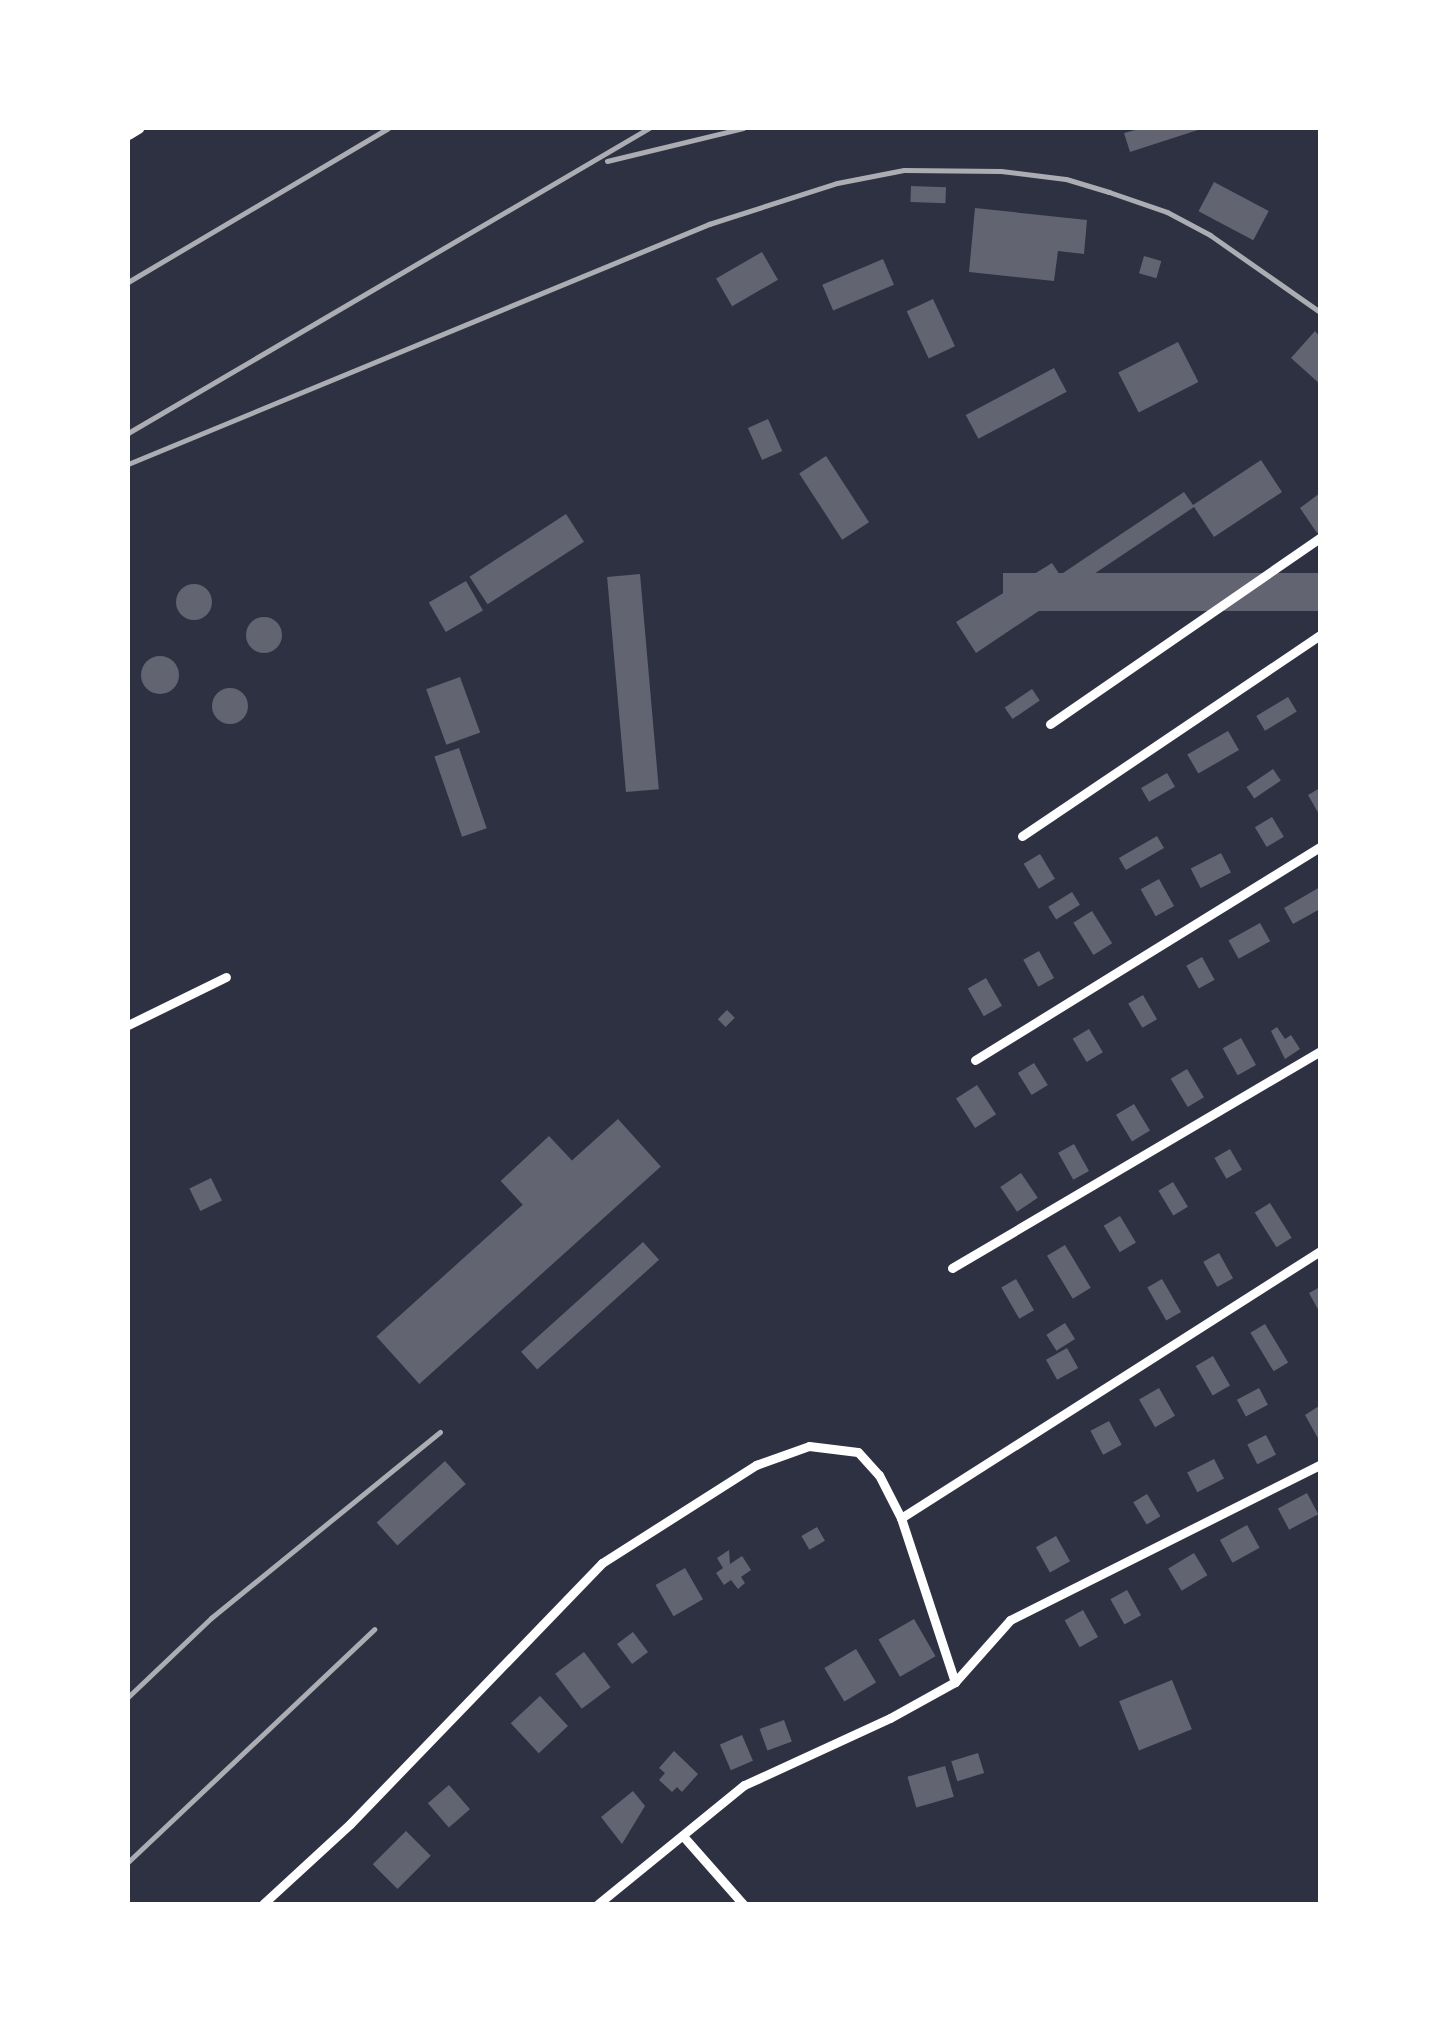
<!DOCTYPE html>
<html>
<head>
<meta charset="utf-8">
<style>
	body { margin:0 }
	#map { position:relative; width:1448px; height:2032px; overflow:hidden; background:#2d3142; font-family:Overpass,sans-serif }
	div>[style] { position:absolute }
	.building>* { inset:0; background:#626471; transform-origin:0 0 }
	.round { border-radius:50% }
	.minor>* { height:9px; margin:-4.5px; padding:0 4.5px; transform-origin:4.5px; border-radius:4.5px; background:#fff }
	.tertiary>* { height:11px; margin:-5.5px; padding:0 5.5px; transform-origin:5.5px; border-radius:5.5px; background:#fff }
	.rail>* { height:5px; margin:-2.5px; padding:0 2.5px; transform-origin:2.5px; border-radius:2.5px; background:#abadb3 }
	span { translate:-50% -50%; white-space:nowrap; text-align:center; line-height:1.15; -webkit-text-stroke:10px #fff; paint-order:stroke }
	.frame { position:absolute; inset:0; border:130px solid #fff; pointer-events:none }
</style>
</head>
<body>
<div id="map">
	<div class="building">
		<i style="clip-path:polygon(1143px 128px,1204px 128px,1130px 152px,1124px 133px)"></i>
		<i style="left:1214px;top:182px;width:62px;height:33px;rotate:28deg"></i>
		<i style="left:911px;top:186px;width:35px;height:16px;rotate:2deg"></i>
		<i style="clip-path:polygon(975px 208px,1087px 220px,1084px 254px,1058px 251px,1054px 281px,969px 272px)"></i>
		<i style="left:762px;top:252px;width:32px;height:53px;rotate:60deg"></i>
		<i style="left:1144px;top:256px;width:18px;height:18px;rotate:16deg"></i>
		<i style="left:883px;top:259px;width:28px;height:66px;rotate:67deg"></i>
		<i style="left:933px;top:299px;width:52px;height:29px;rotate:65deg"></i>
		<i style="clip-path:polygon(1315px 331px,1320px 337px,1320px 384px,1291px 358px)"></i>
		<i style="left:1178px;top:342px;width:45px;height:67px;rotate:63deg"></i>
		<i style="left:1054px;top:368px;width:27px;height:100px;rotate:62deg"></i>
		<i style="left:768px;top:419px;width:35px;height:22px;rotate:66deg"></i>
		<i style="left:826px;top:456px;width:79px;height:32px;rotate:57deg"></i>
		<i style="clip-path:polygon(1261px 460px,1282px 492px,1214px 537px,1194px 507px,976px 653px,956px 622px,1052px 563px,1060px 575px,1184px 492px,1193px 505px)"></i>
		<i style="clip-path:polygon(1320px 493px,1320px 530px,1317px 533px,1300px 508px)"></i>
		<i style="left:566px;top:514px;width:33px;height:115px;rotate:57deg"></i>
		<i style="left:1320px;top:573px;width:38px;height:317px;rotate:90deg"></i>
		<i style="left:640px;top:574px;width:216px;height:33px;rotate:85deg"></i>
		<i style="left:466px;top:581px;width:34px;height:43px;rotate:60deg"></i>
		<i class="round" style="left:176px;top:584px;width:36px;height:36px"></i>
		<i class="round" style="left:246px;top:617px;width:36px;height:36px"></i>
		<i class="round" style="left:141px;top:656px;width:38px;height:38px"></i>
		<i style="left:460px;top:677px;width:59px;height:36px;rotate:70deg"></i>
		<i class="round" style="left:212px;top:688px;width:36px;height:36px"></i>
		<i style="left:1032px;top:689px;width:14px;height:33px;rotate:56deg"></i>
		<i style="left:1288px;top:697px;width:17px;height:37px;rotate:59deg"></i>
		<i style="left:1228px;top:731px;width:22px;height:47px;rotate:60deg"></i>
		<i style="left:459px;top:748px;width:85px;height:26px;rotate:71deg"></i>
		<i style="left:1273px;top:769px;width:14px;height:32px;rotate:56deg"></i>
		<i style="left:1167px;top:773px;width:16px;height:30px;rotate:60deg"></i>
		<i style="clip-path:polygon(1320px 788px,1320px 816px,1308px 795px)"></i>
		<i style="left:1272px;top:817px;width:23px;height:20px;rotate:59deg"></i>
		<i style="left:1157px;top:836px;width:14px;height:44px;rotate:60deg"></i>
		<i style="left:1221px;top:853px;width:22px;height:34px;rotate:63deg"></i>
		<i style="left:1040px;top:854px;width:29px;height:19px;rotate:59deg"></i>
		<i style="left:1159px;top:879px;width:31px;height:21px;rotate:61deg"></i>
		<i style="clip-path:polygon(1320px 887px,1320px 909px,1293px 924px,1284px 908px)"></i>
		<i style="left:1072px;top:892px;width:15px;height:28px;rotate:58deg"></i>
		<i style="left:1092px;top:911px;width:38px;height:22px;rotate:58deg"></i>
		<i style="left:1260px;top:923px;width:21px;height:36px;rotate:61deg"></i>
		<i style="left:1039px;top:951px;width:31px;height:18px;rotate:61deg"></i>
		<i style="left:1202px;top:957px;width:26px;height:18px;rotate:61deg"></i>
		<i style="left:986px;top:978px;width:32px;height:21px;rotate:60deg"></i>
		<i style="left:1143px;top:995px;width:28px;height:17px;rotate:60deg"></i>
		<i style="left:727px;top:1010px;width:11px;height:13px;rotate:45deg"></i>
		<i style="clip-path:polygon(1277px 1027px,1285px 1039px,1291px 1035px,1300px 1049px,1285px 1059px,1271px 1031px)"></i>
		<i style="left:1089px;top:1029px;width:27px;height:19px;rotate:59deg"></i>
		<i style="left:1241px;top:1038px;width:31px;height:21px;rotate:61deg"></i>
		<i style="left:1034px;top:1063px;width:26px;height:19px;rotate:58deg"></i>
		<i style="left:1187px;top:1069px;width:33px;height:19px;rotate:59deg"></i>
		<i style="left:977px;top:1085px;width:35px;height:25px;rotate:57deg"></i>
		<i style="left:1134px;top:1104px;width:31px;height:21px;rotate:59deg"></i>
		<i style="left:618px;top:1119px;width:64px;height:325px;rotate:48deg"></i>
		<i style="left:549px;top:1136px;width:34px;height:66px;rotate:47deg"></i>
		<i style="left:1074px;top:1144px;width:31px;height:18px;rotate:61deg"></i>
		<i style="left:1230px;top:1149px;width:24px;height:18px;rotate:60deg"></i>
		<i style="left:1021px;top:1173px;width:30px;height:25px;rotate:56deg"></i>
		<i style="left:211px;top:1178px;width:25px;height:24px;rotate:64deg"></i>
		<i style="left:1173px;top:1182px;width:29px;height:17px;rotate:59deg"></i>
		<i style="left:1270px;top:1203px;width:41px;height:18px;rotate:58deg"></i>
		<i style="left:1120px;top:1216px;width:31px;height:19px;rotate:59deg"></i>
		<i style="left:643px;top:1242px;width:24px;height:164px;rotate:48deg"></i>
		<i style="left:1065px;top:1245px;width:50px;height:21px;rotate:59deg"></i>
		<i style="left:1219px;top:1253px;width:29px;height:18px;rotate:61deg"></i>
		<i style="left:1016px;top:1279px;width:36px;height:17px;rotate:60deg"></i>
		<i style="left:1162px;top:1279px;width:38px;height:17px;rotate:60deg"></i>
		<i style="clip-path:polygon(1320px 1287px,1320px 1313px,1309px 1293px)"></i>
		<i style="left:1065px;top:1323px;width:19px;height:22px;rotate:58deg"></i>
		<i style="left:1265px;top:1324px;width:45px;height:17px;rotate:59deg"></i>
		<i style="left:1067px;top:1348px;width:23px;height:24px;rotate:61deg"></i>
		<i style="left:1213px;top:1356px;width:34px;height:20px;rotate:60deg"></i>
		<i style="left:1159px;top:1388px;width:32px;height:23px;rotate:60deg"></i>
		<i style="left:1259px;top:1388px;width:19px;height:25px;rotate:62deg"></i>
		<i style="clip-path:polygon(1319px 1406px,1320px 1409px,1320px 1442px,1305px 1415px)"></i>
		<i style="left:1109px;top:1421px;width:27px;height:21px;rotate:62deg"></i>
		<i style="left:1266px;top:1435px;width:22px;height:21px;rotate:63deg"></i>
		<i style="left:1214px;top:1459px;width:22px;height:30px;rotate:63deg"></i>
		<i style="left:445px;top:1461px;width:31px;height:92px;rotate:48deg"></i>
		<i style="left:1307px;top:1493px;width:24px;height:33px;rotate:62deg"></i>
		<i style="left:1147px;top:1494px;width:26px;height:16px;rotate:59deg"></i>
		<i style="left:1247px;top:1525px;width:26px;height:31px;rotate:61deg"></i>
		<i style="left:817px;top:1527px;width:16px;height:18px;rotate:60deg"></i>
		<i style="left:1056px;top:1536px;width:29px;height:23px;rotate:61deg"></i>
		<i style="clip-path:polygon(729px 1550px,730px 1564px,742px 1556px,751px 1570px,741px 1577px,745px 1583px,738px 1589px,731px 1580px,724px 1585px,716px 1573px,723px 1568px,717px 1558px)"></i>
		<i style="left:1194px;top:1553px;width:26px;height:30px;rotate:59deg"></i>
		<i style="left:685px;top:1568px;width:36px;height:34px;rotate:60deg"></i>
		<i style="left:1127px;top:1590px;width:29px;height:19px;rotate:61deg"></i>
		<i style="left:1083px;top:1610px;width:31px;height:21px;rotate:61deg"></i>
		<i style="left:914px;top:1619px;width:43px;height:41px;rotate:60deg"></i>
		<i style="left:633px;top:1632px;width:25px;height:20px;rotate:53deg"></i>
		<i style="left:856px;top:1649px;width:39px;height:37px;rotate:59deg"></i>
		<i style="left:584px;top:1652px;width:44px;height:36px;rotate:53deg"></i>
		<i style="left:1172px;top:1680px;width:53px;height:57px;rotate:68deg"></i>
		<i style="left:540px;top:1696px;width:41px;height:40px;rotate:47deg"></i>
		<i style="left:784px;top:1720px;width:23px;height:26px;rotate:70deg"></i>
		<i style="left:742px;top:1735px;width:28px;height:24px;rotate:67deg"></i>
		<i style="clip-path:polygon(674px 1751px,698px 1774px,682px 1792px,677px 1787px,672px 1792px,659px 1780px,665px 1773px,659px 1768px)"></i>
		<i style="left:978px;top:1753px;width:21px;height:28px;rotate:73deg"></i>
		<i style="left:945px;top:1766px;width:32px;height:39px;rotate:74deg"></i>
		<i style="left:449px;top:1785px;width:32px;height:28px;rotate:49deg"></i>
		<i style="clip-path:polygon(633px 1791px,645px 1806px,622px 1844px,601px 1817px)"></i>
		<i style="left:406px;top:1831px;width:35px;height:47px;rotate:45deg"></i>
	</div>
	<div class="minor">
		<i style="left:1050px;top:724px;width:328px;rotate:-34.6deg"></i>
		<i style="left:1022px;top:836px;width:359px;rotate:-34deg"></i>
		<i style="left:128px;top:1025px;width:109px;rotate:-26.1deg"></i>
		<i style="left:975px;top:1060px;width:405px;rotate:-31.7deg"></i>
		<i style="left:952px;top:1268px;width:427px;rotate:-30.5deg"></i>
		<i style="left:901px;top:1518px;width:497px;rotate:-32.5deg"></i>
		<i style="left:955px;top:1682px;width:83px;rotate:-48.4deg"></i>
		<i style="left:1010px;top:1620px;width:347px;rotate:-26.6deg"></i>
		<i style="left:683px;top:1836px;width:91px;rotate:48.6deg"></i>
		<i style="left:263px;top:1904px;width:118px;rotate:-42.6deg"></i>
		<i style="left:350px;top:1824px;width:363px;rotate:-46deg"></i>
		<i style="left:602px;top:1563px;width:183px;rotate:-32.5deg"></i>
		<i style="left:756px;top:1465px;width:56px;rotate:-19.7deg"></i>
		<i style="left:809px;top:1446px;width:49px;rotate:7deg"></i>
		<i style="left:858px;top:1452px;width:31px;rotate:48deg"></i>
		<i style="left:879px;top:1475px;width:48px;rotate:62.9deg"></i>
		<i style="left:901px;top:1518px;width:173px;rotate:71.8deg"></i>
		<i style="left:955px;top:1682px;width:74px;rotate:151deg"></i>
		<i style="left:890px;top:1718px;width:161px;rotate:155.3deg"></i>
		<i style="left:744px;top:1785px;width:188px;rotate:140.8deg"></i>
	</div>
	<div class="tertiary">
		<i style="left:128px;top:134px;width:12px;rotate:-31deg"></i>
	</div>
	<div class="rail">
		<i style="left:607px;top:161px;width:140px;rotate:-13.6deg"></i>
		<i style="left:128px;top:282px;width:302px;rotate:-30.6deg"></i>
		<i style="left:128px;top:433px;width:604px;rotate:-30.35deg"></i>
		<i style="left:128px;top:464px;width:629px;rotate:-22.44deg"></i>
		<i style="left:709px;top:224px;width:134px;rotate:-17.8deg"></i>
		<i style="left:837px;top:183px;width:68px;rotate:-11deg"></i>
		<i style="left:904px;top:170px;width:97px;rotate:0.6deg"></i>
		<i style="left:1001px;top:171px;width:65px;rotate:7deg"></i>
		<i style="left:1066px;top:179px;width:45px;rotate:16.8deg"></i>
		<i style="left:1109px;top:192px;width:61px;rotate:19deg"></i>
		<i style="left:1167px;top:212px;width:49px;rotate:28.1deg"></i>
		<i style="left:1210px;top:235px;width:134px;rotate:35deg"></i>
		<i style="left:128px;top:1697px;width:115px;rotate:-43.6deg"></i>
		<i style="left:211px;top:1618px;width:295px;rotate:-39.1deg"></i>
		<i style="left:128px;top:1862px;width:339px;rotate:-43.4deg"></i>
	</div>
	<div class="frame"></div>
</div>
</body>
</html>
